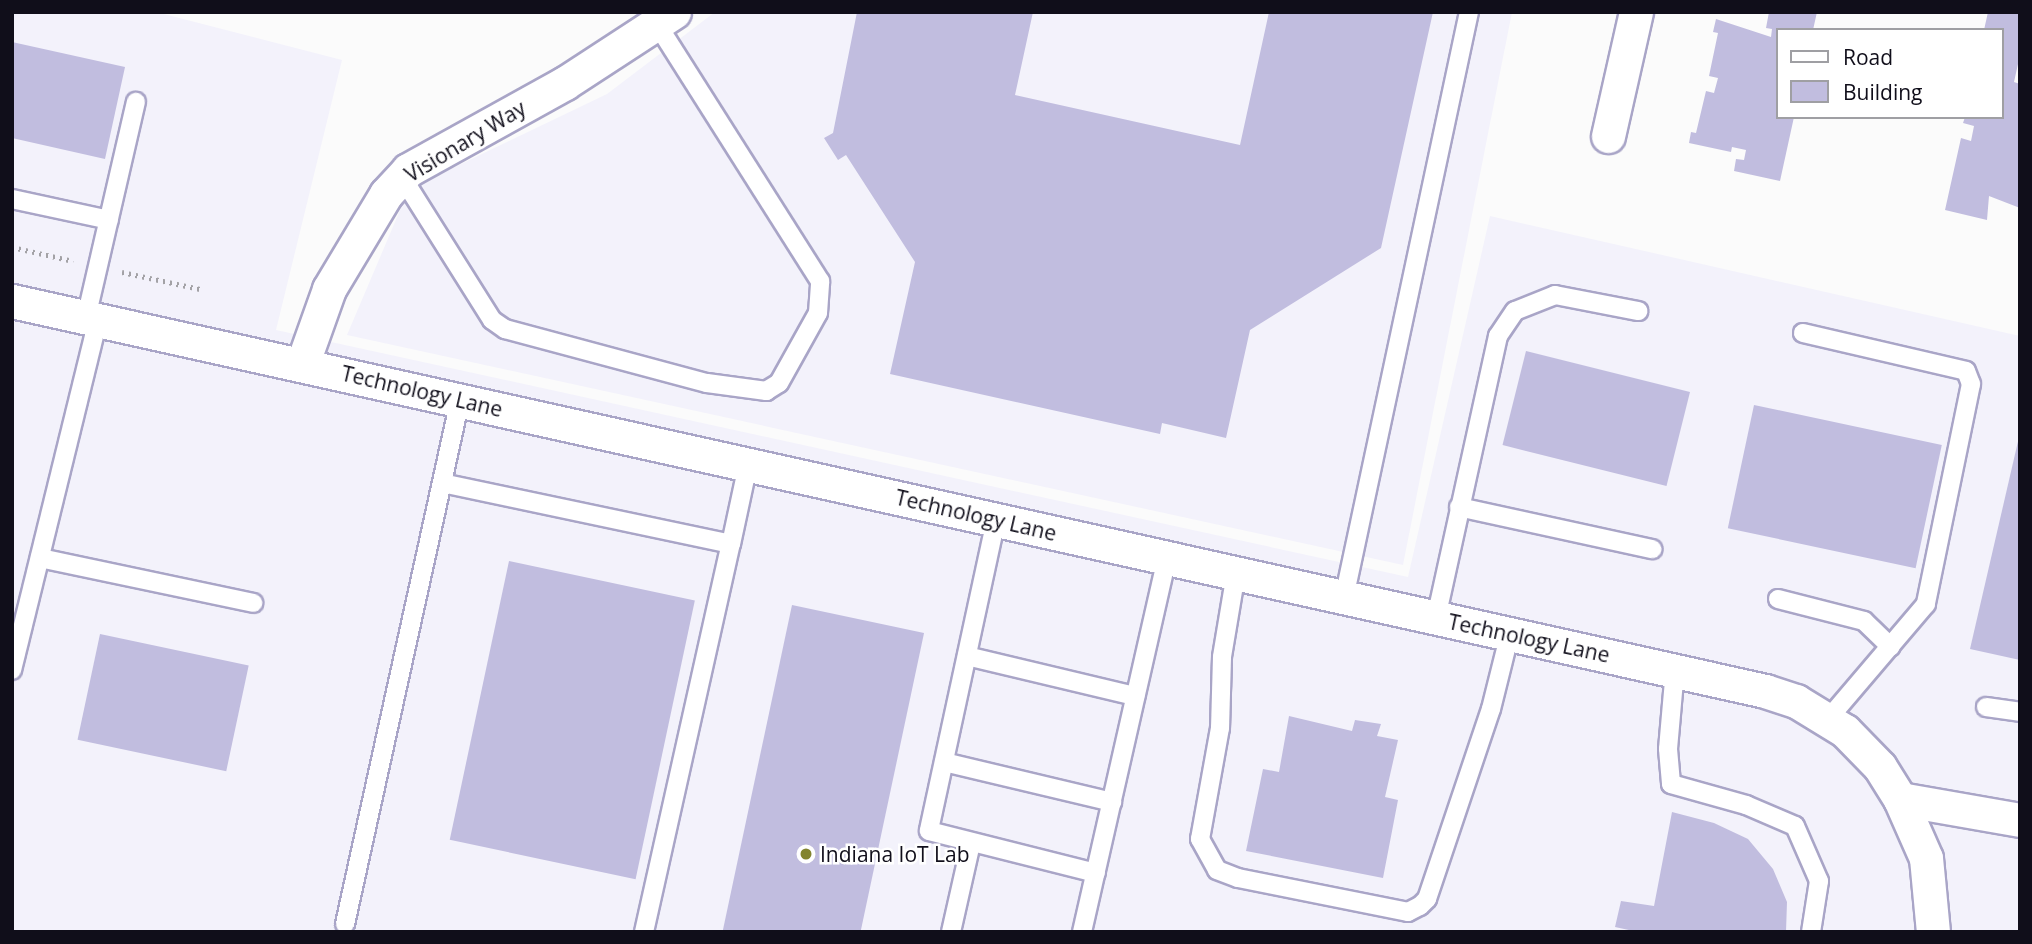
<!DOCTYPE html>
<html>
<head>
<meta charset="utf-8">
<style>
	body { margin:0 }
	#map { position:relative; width:2032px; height:944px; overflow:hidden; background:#fbfbfb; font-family:"Open Sans",sans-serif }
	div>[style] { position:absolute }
	.built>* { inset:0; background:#f3f2fb }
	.building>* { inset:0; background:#c1bddf; transform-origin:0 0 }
	.path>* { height:4.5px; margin-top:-2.25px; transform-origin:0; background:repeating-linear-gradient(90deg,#a3a2a6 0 2px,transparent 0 7px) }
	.roads { filter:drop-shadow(2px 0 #a9a5c7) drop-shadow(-2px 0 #a9a5c7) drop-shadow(0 2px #a9a5c7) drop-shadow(0 -2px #a9a5c7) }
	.service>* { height:18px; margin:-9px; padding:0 9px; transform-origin:9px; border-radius:9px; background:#fff }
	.minor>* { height:33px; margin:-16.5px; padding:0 16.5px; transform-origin:16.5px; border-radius:16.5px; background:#fff }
	.dots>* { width:19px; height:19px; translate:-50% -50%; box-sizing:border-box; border:4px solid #fff; border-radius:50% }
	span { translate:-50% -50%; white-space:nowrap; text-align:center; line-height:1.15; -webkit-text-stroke:5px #fff; paint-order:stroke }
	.street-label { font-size:21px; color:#100e1a }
	.poi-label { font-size:21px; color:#100e1a }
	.left { translate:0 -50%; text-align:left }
	.frame { position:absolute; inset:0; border:14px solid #100e1a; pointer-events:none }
	.legend { position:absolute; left:1776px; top:28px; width:228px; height:91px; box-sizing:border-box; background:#fff; border:2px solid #9f9fa3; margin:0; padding:9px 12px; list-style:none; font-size:21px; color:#100e1a }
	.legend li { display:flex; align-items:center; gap:14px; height:35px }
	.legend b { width:35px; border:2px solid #9f9fa3 }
</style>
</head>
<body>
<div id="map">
	<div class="built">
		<i style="clip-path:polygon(12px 12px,156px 12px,342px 60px,276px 330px,1408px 577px,1490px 216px,2020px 336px,2020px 932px,12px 932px)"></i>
		<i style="clip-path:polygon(715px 12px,1512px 12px,1403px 565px,347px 335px,409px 189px,607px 94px)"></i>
	</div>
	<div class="building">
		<i style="clip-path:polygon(857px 12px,1033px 12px,1015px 95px,1240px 145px,1269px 12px,1433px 12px,1381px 248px,1250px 330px,1226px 438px,1162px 423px,1160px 434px,890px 374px,915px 262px,846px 155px,838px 160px,824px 138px,833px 133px)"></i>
		<i style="clip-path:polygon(1769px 12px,1817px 12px,1813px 30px,1778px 30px,1778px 117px,1794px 117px,1780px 181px,1734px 171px,1736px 159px,1744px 160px,1746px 150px,1732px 147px,1731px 152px,1689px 143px,1691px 132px,1696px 133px,1706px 91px,1714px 93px,1718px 78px,1709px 76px,1718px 33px,1713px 32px,1716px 19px,1771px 37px,1772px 29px,1766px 28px)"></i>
		<i style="clip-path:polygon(1988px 12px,2020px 12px,2020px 55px,2014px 82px,2020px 84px,2020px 208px,1989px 196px,1987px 220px,1945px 210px,1961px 138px,1971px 141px,1974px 126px,1963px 123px,1965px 117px,2002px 117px,2002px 30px,1984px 30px)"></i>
		<i style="clip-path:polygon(12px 42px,125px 67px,105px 159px,12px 138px)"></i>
		<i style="left:1526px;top:351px;width:169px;height:97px;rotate:14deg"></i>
		<i style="left:1754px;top:405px;width:192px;height:126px;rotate:12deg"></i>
		<i style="clip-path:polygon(2019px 437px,2020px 437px,2020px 660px,1970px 649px)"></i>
		<i style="left:509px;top:561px;width:190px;height:285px;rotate:12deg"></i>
		<i style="left:792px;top:605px;width:135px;height:335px;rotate:12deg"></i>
		<i style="left:100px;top:634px;width:152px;height:108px;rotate:12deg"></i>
		<i style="clip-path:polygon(1289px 716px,1352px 731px,1355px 720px,1381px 724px,1377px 736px,1398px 740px,1385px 797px,1398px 800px,1383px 878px,1246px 851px,1263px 769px,1279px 772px)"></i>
		<i style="clip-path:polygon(1672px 812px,1714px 823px,1748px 839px,1773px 869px,1787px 902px,1786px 932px,1638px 932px,1615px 927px,1621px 901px,1654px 906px)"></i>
	</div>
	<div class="path">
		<i style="left:12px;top:247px;width:63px;rotate:12.9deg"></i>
		<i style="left:122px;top:272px;width:80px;rotate:12.3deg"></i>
	</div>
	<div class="roads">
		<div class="service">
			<i style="left:402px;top:177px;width:169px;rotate:57.8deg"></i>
			<i style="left:492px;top:320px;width:16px;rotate:35deg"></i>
			<i style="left:505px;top:329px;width:209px;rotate:15deg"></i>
			<i style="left:707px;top:383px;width:60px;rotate:7.7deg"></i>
			<i style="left:766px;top:391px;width:15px;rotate:-32deg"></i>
			<i style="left:779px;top:383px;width:80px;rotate:-60.9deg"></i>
			<i style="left:818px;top:313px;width:32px;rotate:-86deg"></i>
			<i style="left:820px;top:281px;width:302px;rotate:-122.4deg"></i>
			<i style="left:12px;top:199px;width:99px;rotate:12.2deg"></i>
			<i style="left:86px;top:318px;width:222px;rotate:-77deg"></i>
			<i style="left:1803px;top:333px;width:167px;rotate:13.1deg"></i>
			<i style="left:1966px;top:371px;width:14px;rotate:69deg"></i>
			<i style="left:1971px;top:384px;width:225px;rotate:101.6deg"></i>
			<i style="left:1926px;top:604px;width:151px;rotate:130.4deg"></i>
			<i style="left:442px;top:483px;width:295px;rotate:11.9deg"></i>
			<i style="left:731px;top:544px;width:81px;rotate:-77.9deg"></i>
			<i style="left:1459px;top:507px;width:198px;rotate:12.3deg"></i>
			<i style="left:996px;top:520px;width:318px;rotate:102.2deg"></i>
			<i style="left:929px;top:831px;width:172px;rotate:14.1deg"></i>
			<i style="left:40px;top:558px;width:218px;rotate:11.9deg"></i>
			<i style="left:1236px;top:573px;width:85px;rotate:99.5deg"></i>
			<i style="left:1222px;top:657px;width:71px;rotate:91.6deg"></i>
			<i style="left:1220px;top:728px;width:113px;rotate:100.2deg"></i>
			<i style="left:1200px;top:839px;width:35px;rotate:61deg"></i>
			<i style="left:1217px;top:870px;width:22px;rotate:21deg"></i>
			<i style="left:1238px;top:878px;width:173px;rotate:11.3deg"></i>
			<i style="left:1408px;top:912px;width:13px;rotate:-27deg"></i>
			<i style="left:1420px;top:906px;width:10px;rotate:-45deg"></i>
			<i style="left:1427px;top:899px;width:200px;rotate:-71.4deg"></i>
			<i style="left:1491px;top:709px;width:78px;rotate:-76deg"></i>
			<i style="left:1344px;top:598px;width:599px;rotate:-77.96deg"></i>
			<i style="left:1778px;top:599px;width:89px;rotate:14.3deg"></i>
			<i style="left:1864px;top:621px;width:37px;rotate:44deg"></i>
			<i style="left:1436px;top:618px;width:289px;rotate:-77.6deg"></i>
			<i style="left:1498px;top:336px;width:30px;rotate:-56deg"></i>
			<i style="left:1515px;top:311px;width:43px;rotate:-21.8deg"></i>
			<i style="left:1555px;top:295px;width:85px;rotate:10.9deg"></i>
			<i style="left:967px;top:656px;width:173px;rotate:13.4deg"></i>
			<i style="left:1675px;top:669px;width:80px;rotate:95deg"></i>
			<i style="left:1668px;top:749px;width:35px;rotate:85deg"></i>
			<i style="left:1671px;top:784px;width:78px;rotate:15.6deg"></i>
			<i style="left:1746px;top:805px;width:53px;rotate:23.2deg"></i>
			<i style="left:1795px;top:826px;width:60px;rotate:66.4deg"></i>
			<i style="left:1819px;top:881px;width:52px;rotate:98.9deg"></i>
			<i style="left:12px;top:670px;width:360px;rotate:-76.2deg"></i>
			<i style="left:1986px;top:707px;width:34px;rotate:8deg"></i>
			<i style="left:944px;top:762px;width:173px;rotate:13.4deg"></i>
			<i style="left:345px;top:924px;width:536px;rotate:-77.62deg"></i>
			<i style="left:644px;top:932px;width:398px;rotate:-77.4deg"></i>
			<i style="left:951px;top:932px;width:91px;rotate:-77.3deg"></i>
			<i style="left:1082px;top:932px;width:384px;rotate:-77.2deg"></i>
		</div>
		<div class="minor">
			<i style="left:1608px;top:136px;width:127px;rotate:-77.3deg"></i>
			<i style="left:12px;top:301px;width:1796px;rotate:12.54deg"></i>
			<i style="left:1765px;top:691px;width:33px;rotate:18deg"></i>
			<i style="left:1796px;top:701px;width:57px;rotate:31.5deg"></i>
			<i style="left:1845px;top:731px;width:50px;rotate:45.8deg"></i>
			<i style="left:1880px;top:767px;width:38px;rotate:58deg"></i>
			<i style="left:1900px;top:799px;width:122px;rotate:9.9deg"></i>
			<i style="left:302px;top:365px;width:81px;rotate:-70.4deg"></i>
			<i style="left:329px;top:289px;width:111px;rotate:-59deg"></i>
			<i style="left:386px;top:194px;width:33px;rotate:-47deg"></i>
			<i style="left:408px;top:170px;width:179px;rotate:-29deg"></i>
			<i style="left:565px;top:83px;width:130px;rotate:-33.1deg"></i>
			<i style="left:1900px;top:799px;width:64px;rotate:66.2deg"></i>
			<i style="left:1926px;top:858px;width:74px;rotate:84.6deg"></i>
		</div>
	</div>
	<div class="dots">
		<i style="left:806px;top:854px;background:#82842e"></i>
	</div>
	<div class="street-label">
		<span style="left:465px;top:141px;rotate:-31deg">Visionary Way</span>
		<span style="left:422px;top:391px;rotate:13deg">Technology Lane</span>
		<span style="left:976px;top:515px;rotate:13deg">Technology Lane</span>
		<span style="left:1529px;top:638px;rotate:12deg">Technology Lane</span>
	</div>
	<div class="poi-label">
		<span class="left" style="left:820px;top:854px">Indiana IoT Lab</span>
	</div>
	<div class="frame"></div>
	<ul class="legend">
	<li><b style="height:9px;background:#fff"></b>Road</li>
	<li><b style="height:19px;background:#c1bddf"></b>Building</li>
	</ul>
</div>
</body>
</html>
